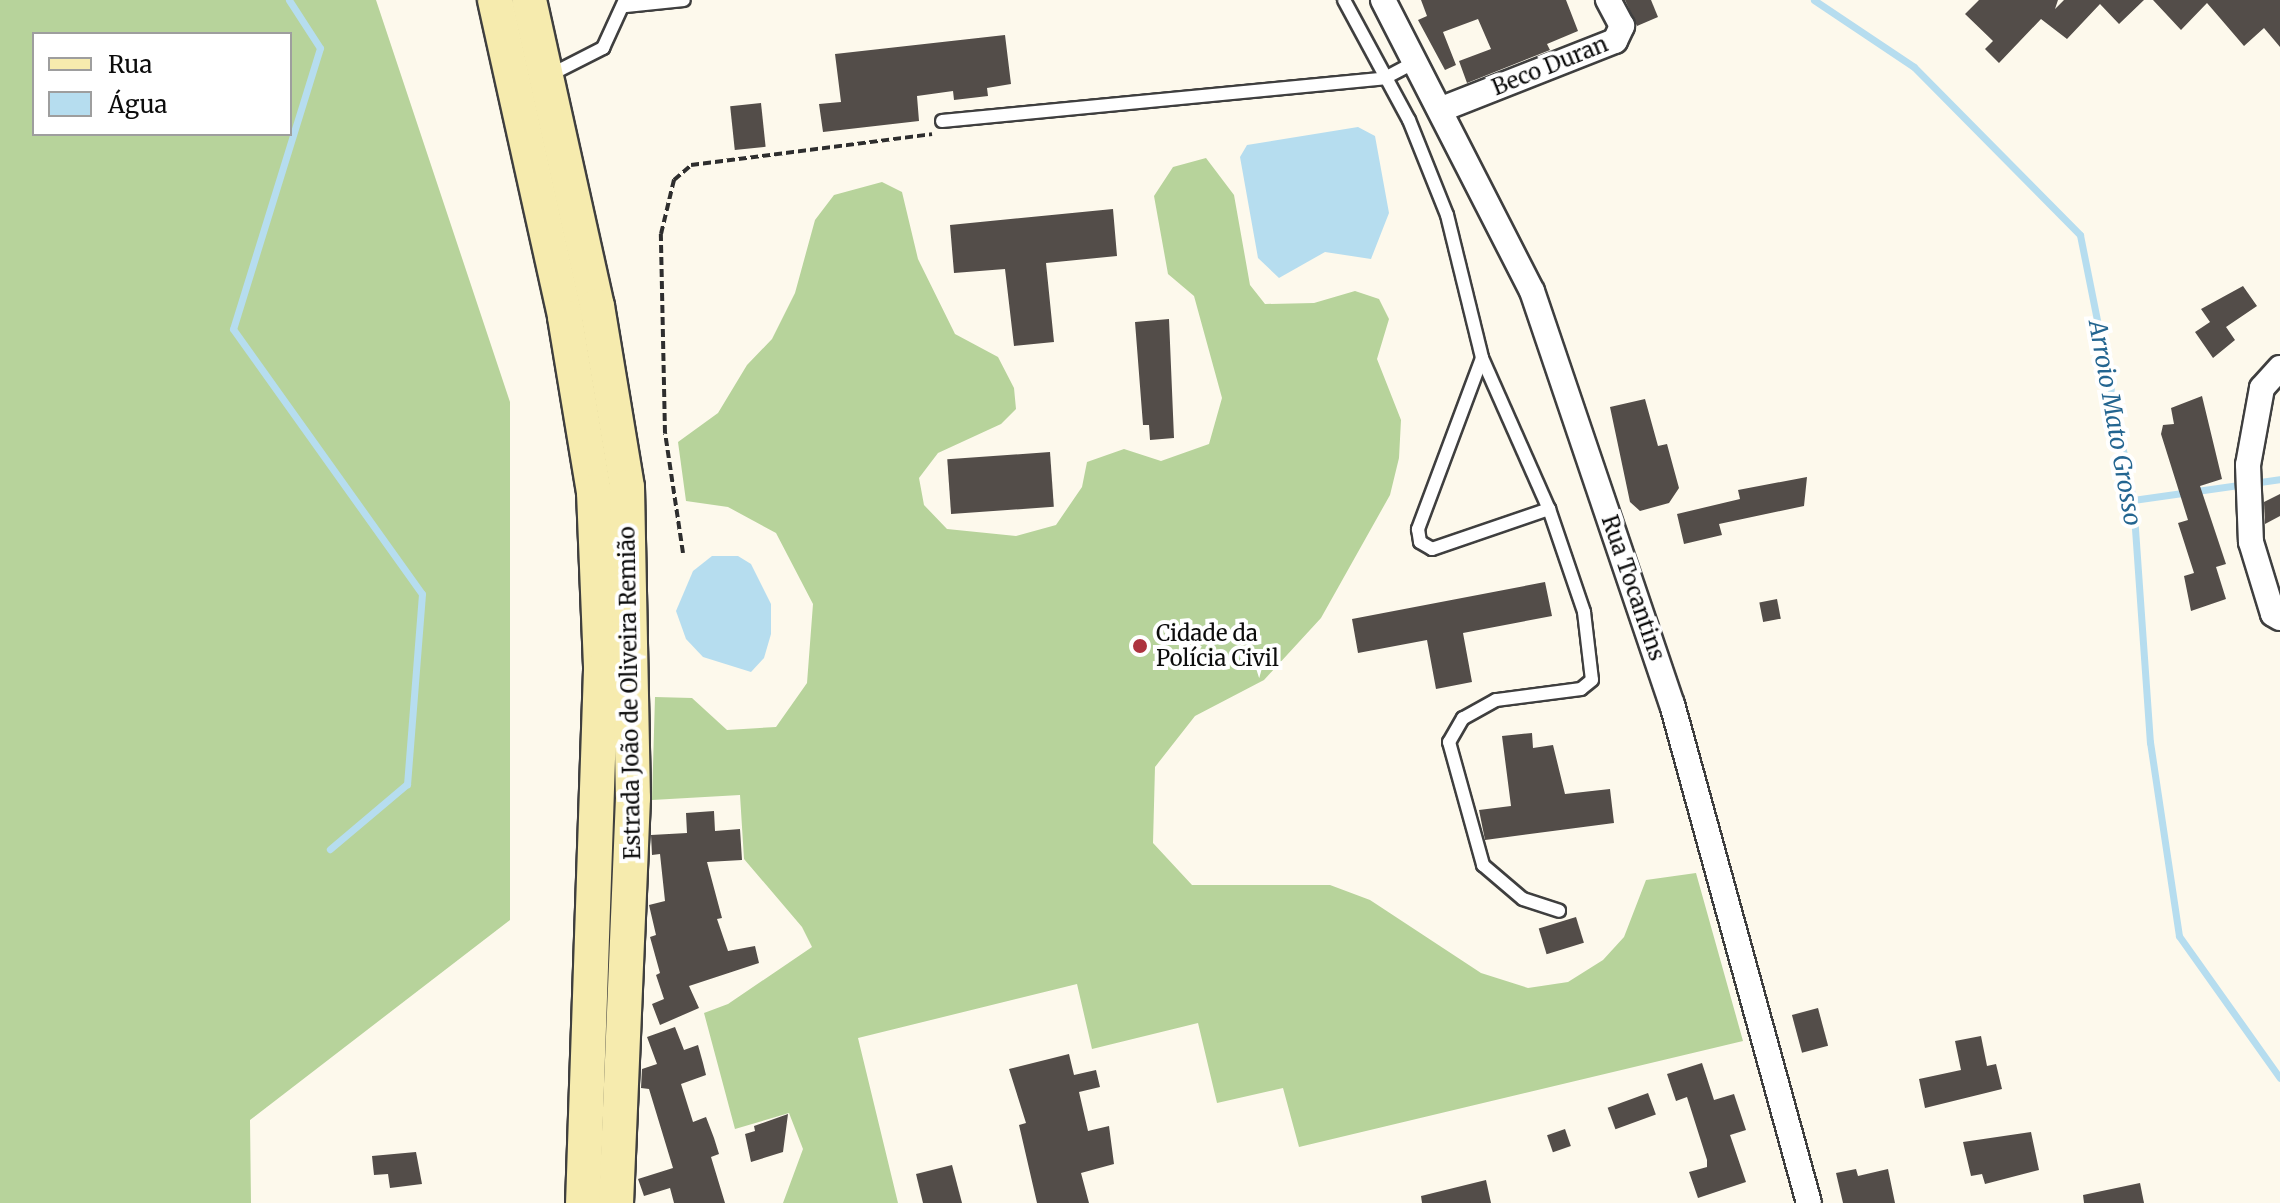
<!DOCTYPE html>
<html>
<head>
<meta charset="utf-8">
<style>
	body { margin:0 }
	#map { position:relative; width:2280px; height:1203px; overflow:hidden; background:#fdf9ec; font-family:Merriweather,serif }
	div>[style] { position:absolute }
	.forest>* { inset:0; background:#b7d39b }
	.water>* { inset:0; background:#b6ddef }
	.stream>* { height:7px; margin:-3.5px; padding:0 3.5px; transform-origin:3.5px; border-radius:3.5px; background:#b6ddef }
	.building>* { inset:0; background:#534d49; transform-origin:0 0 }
	.path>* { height:4px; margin-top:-2px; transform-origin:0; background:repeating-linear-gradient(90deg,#2e2e2e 0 8px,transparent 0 12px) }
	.roads { filter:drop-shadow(2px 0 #3f3f3f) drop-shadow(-2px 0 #3f3f3f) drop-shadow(0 2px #3f3f3f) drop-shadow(0 -2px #3f3f3f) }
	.service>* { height:12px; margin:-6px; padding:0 6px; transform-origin:6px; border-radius:6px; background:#fff }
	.minor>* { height:24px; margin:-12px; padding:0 12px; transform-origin:12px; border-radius:12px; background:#fff }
	.secondary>* { height:34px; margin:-17px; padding:0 17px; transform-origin:17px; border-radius:17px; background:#f6ebae }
	.dots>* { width:22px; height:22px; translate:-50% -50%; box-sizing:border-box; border:4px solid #fff; border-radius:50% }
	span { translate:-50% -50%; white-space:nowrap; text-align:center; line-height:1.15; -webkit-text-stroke:8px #fff; paint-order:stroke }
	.street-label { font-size:22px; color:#0c0c0c }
	.poi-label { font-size:22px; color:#0c0c0c }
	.left { translate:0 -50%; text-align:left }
	.water-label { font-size:24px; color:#236590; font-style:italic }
	.legend { position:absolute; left:32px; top:32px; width:260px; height:104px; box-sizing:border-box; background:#fff; border:2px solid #9e9e9e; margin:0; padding:10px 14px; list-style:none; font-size:24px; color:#0c0c0c }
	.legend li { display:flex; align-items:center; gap:16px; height:40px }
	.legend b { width:40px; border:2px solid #9e9e9e }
</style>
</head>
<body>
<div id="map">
	<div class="forest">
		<i style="clip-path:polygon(evenodd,0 0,376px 0,510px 402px,510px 920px,250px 1120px,251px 1203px,0 1203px,0 0,290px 34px,290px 134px,34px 134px,34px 34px,290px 34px)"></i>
		<i style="clip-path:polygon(1206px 158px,1234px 195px,1250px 285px,1265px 304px,1314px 303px,1355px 291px,1379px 299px,1389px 319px,1377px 359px,1401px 420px,1399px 458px,1390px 495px,1321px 618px,1264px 680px,1195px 716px,1155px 767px,1153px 843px,1192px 885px,1330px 885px,1370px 900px,1481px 973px,1528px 988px,1568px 982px,1603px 960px,1624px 937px,1646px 880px,1696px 873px,1743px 1041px,1299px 1147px,1283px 1088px,1217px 1103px,1198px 1023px,1092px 1049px,1077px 984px,858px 1038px,898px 1203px,783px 1203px,803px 1149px,789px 1113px,735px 1129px,704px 1013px,728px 1004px,812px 947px,802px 927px,744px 859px,740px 795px,652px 800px,655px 697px,692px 698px,727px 730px,776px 727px,807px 683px,813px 604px,776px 533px,728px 507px,686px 501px,678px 442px,718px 413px,747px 365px,772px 339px,795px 293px,815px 220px,834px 195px,882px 182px,902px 192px,918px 259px,955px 334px,998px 357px,1014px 388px,1016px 409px,1001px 424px,938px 453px,919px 478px,924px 505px,947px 529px,1016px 536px,1056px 525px,1082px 487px,1087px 462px,1124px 449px,1161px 461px,1209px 444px,1222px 398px,1194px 296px,1168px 274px,1154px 196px,1173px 167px)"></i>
	</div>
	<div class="water">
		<i style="clip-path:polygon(1358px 127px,1375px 136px,1389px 213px,1371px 259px,1325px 252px,1279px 278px,1258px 258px,1240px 157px,1247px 145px)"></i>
		<i style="clip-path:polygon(712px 556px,738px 556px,751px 564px,771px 604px,771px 634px,764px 658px,751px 672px,703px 657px,686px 639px,676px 611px,693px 571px)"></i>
	</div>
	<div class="stream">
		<i style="left:289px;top:0;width:57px;rotate:57.1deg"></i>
		<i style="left:320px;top:48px;width:294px;rotate:107.2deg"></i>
		<i style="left:233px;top:329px;width:325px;rotate:54.5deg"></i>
		<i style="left:422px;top:594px;width:191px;rotate:94.5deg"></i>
		<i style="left:407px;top:784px;width:101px;rotate:139.8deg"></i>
		<i style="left:1814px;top:0;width:120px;rotate:33.8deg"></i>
		<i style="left:1914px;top:67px;width:236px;rotate:45.3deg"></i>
		<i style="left:2080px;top:235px;width:270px;rotate:78.7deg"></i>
		<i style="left:2133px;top:500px;width:243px;rotate:86deg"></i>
		<i style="left:2150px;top:742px;width:196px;rotate:81.5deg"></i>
		<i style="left:2179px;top:936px;width:174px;rotate:54.6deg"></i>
		<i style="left:2133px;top:500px;width:148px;rotate:-8.1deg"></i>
	</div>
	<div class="building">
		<i style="clip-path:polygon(1421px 0,1566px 0,1578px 31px,1547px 44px,1550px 50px,1467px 83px,1459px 61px,1491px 49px,1478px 19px,1443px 32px,1456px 65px,1445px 70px,1418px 20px,1427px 16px)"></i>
		<i style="clip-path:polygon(1625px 0,1651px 0,1658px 17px,1637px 26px)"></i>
		<i style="clip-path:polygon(1979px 0,2058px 0,2055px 9px,2064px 0,2144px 0,2119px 24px,2100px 4px,2067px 39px,2041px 19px,1999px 63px,1985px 49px,1993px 41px,1965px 14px)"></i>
		<i style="clip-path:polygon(2153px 0,2280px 0,2280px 47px,2264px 28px,2244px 46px,2207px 3px,2181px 30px)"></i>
		<i style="clip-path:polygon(1005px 35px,1011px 84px,987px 88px,988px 96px,954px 100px,953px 91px,917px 96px,919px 121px,823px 132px,819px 104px,841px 102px,835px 54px)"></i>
		<i style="left:761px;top:103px;width:44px;height:31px;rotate:84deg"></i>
		<i style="clip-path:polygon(1113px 209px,1117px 256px,1046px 263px,1054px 342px,1014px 346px,1005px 269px,954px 273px,950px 225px)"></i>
		<i style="clip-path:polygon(2243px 286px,2257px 306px,2226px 327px,2235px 340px,2213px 358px,2195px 332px,2210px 322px,2201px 309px)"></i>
		<i style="clip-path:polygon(1169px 319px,1174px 438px,1150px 440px,1149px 425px,1143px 425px,1135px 322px)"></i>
		<i style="clip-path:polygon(2202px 396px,2222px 479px,2200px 486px,2226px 564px,2216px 567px,2226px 599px,2191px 611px,2184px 576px,2194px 573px,2178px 523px,2188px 520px,2161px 434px,2163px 425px,2174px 424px,2171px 408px)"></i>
		<i style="clip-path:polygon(1645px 399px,1658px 446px,1667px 444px,1679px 488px,1669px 503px,1640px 511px,1630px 502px,1610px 407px)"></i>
		<i style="left:1050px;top:452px;width:55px;height:103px;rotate:86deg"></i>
		<i style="clip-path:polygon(1807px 477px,1804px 506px,1719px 524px,1722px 535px,1684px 544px,1677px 514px,1740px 499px,1738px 490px)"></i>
		<i style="clip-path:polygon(2280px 494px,2280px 516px,2265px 524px,2264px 502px)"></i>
		<i style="clip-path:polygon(1545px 582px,1552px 616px,1463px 633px,1472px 682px,1436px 689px,1427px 640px,1358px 653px,1352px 619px)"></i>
		<i style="left:1777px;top:599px;width:20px;height:18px;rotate:79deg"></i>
		<i style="clip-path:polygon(1532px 733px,1533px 748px,1553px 745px,1565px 794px,1610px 789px,1614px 823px,1485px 840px,1479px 810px,1511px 806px,1502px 736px)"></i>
		<i style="clip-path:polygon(714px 811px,715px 831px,740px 829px,742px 860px,707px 862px,722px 918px,717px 919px,728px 951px,755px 946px,759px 963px,689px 986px,699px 1008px,660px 1025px,652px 1004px,664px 999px,656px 975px,660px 973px,650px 937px,656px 935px,649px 905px,665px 901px,660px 854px,652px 855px,651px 835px,687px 833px,686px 813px)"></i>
		<i style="left:1576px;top:917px;width:27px;height:39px;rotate:73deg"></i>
		<i style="left:1818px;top:1008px;width:39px;height:27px;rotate:75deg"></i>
		<i style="clip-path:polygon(675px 1027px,684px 1050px,698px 1045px,703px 1063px,706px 1075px,681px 1084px,693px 1122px,706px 1117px,714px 1138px,719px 1154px,711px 1157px,725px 1203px,674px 1203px,670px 1188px,644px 1196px,638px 1179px,673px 1168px,649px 1089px,641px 1088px,642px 1069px,657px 1064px,647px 1037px)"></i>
		<i style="clip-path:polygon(1981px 1036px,1987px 1066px,1996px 1064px,2002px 1089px,1925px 1108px,1919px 1079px,1961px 1070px,1955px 1041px)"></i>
		<i style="clip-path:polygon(1069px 1054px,1074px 1075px,1096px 1070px,1100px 1087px,1079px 1092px,1088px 1131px,1109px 1126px,1114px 1164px,1081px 1173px,1089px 1203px,1037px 1203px,1019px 1125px,1026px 1123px,1009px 1069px)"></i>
		<i style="clip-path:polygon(1702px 1063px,1714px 1100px,1734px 1094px,1746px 1130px,1730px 1135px,1746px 1182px,1698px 1198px,1689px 1172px,1707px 1167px,1707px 1160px,1687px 1097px,1676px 1101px,1667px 1074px)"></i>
		<i style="left:1648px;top:1093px;width:23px;height:43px;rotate:70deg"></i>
		<i style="clip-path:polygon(788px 1114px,783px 1152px,751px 1162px,745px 1134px,755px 1131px,754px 1126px)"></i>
		<i style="left:1565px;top:1129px;width:18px;height:19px;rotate:71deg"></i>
		<i style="clip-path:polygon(2031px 1132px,2039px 1170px,1985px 1184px,1982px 1174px,1971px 1176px,1963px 1142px)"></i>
		<i style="clip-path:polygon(416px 1152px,422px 1184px,390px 1188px,388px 1174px,374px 1175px,372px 1156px)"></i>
		<i style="clip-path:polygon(952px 1165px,962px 1203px,923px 1203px,916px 1174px)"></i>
		<i style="clip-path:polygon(1856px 1169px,1858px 1176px,1888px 1169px,1895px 1203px,1843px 1203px,1836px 1173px)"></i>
		<i style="clip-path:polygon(1486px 1180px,1491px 1203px,1422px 1203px,1421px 1196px)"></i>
		<i style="clip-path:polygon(2140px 1183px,2144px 1203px,2084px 1203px,2083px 1195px)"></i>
	</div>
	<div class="path">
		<i style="left:683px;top:553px;width:121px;rotate:-98.5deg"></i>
		<i style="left:665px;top:433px;width:199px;rotate:-91.2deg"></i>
		<i style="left:661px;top:234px;width:56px;rotate:-76.5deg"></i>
		<i style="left:674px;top:180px;width:23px;rotate:-41deg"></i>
		<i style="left:691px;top:165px;width:243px;rotate:-7.3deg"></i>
	</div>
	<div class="roads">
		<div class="service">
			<i style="left:1344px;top:0;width:136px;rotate:61.6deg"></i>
			<i style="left:1409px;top:120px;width:102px;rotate:68.2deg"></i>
			<i style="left:1447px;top:215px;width:147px;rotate:76.2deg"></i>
			<i style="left:1482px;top:358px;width:183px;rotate:110.5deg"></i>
			<i style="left:1418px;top:529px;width:13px;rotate:81deg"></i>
			<i style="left:1420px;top:542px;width:14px;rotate:30deg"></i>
			<i style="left:1432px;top:549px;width:124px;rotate:-18.9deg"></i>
			<i style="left:1549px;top:509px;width:109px;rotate:71.2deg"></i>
			<i style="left:1584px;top:612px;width:68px;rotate:83.3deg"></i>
			<i style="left:1592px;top:680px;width:14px;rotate:141deg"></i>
			<i style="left:1581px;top:689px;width:86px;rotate:172.6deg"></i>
			<i style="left:1496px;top:700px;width:38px;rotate:151deg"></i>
			<i style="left:1463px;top:718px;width:28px;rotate:120deg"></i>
			<i style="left:1449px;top:742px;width:128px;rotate:74.5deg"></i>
			<i style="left:1483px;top:865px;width:52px;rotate:40.4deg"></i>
			<i style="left:1523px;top:899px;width:38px;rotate:18deg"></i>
			<i style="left:626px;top:6px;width:58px;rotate:-5.9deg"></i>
			<i style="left:548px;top:76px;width:62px;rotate:-27deg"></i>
			<i style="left:603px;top:48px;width:53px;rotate:-65.4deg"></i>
			<i style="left:942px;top:121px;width:445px;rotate:-5.5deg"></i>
			<i style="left:1385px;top:78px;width:36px;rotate:-28deg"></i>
			<i style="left:1482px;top:358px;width:165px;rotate:66.1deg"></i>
		</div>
		<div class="minor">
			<i style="left:1383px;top:0;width:327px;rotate:62.9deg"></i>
			<i style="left:1532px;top:291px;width:436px;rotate:71.3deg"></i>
			<i style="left:1672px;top:704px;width:517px;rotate:74.65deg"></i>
			<i style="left:1442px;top:109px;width:186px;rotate:-21.5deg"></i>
			<i style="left:1615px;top:41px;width:17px;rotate:-65deg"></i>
			<i style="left:1622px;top:26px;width:30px;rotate:-118deg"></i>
			<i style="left:2280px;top:368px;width:27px;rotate:132deg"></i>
			<i style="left:2262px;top:388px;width:78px;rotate:100.3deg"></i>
			<i style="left:2248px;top:465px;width:77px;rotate:87.8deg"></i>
			<i style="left:2251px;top:542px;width:75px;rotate:73deg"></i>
			<i style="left:2273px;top:614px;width:8px;rotate:30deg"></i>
		</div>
		<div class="secondary">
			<i style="left:495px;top:0;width:325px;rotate:77.5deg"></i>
			<i style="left:565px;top:317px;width:177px;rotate:80.6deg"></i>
			<i style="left:594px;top:492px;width:178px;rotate:87.7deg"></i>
			<i style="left:601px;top:670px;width:533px;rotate:91.93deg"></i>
			<i style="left:529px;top:0;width:313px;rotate:77.5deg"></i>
			<i style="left:597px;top:306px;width:183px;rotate:80.6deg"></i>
			<i style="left:627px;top:487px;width:311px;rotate:88.9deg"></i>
			<i style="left:633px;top:798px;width:405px;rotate:92.4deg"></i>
		</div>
	</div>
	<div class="dots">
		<i style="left:1140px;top:646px;background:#ad333f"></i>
	</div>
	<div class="street-label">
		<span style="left:1550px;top:66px;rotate:-22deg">Beco Duran</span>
		<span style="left:1633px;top:588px;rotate:71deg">Rua Tocantins</span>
		<span style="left:630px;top:693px;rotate:-91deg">Estrada João de Oliveira Remião</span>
	</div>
	<div class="poi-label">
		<span class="left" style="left:1156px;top:646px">Cidade da<br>Polícia Civil</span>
	</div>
	<div class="water-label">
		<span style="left:2115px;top:423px;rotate:80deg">Arroio Mato Grosso</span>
	</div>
	<ul class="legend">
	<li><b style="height:10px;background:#f6ebae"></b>Rua</li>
	<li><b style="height:22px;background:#b6ddef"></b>Água</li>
	</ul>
</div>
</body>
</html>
